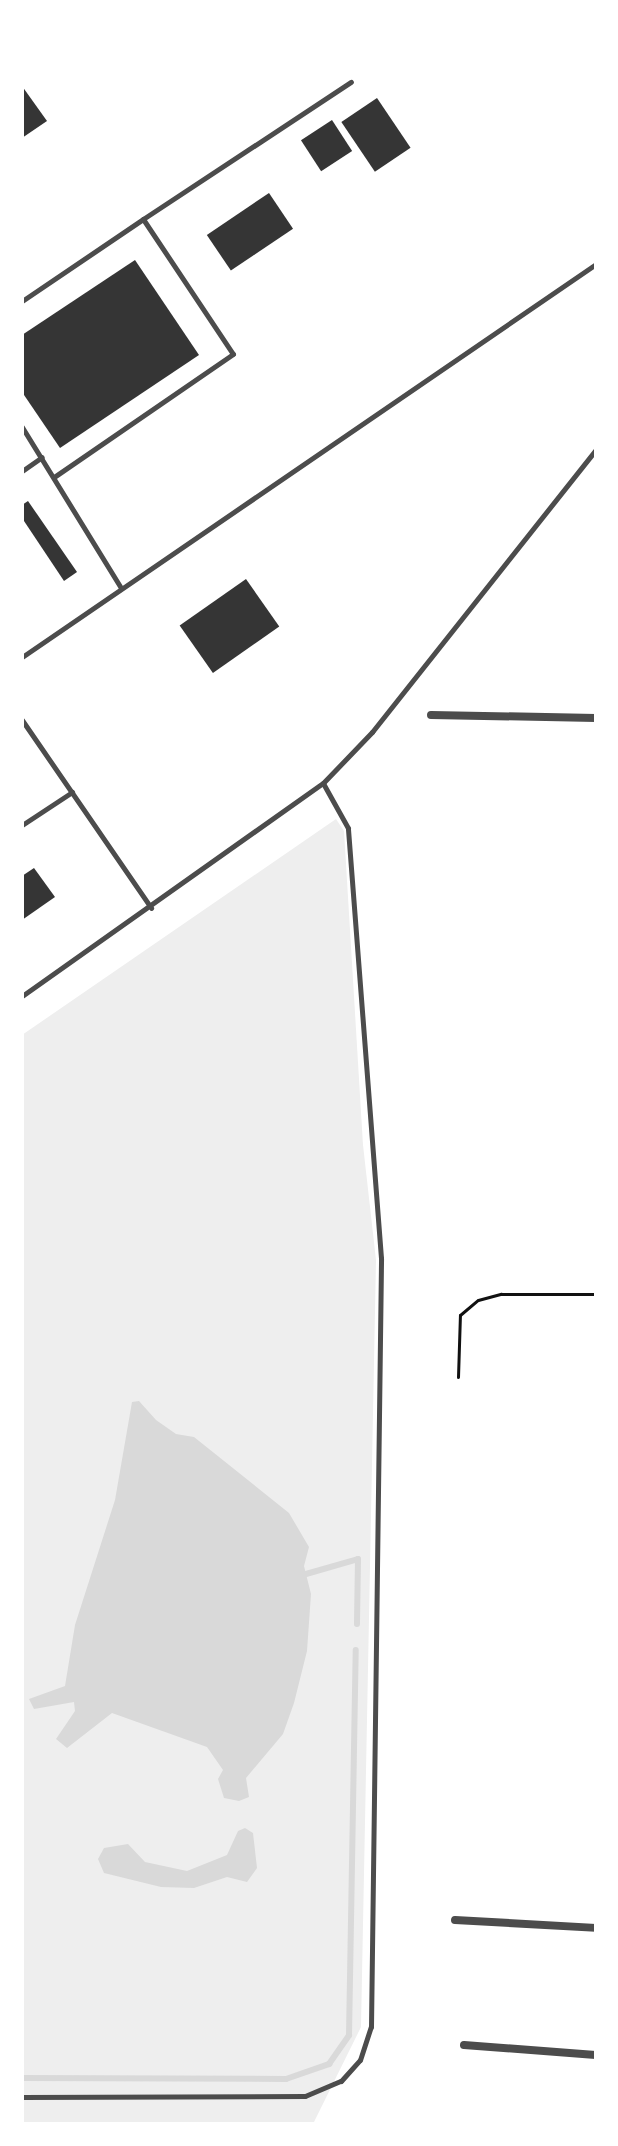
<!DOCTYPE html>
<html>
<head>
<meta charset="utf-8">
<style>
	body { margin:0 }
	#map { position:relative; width:618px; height:2146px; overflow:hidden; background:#fff; font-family:"Archivo Narrow",sans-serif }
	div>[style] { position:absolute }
	.green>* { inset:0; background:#eee }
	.water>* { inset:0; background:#d9d9d9 }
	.stream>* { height:6px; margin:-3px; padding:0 3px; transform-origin:3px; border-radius:3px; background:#d9d9d9 }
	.building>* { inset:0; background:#353535; transform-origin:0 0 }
	.path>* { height:3px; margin:-1.5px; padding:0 1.5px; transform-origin:1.5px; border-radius:1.5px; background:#111 }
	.service>* { height:5px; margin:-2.5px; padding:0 2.5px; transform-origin:2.5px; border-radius:2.5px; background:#4c4c4c }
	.minor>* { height:8px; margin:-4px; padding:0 4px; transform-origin:4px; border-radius:4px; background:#4c4c4c }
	span { translate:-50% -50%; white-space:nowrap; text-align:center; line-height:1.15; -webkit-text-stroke:6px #fff; paint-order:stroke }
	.frame { position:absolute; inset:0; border:24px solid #fff; pointer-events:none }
</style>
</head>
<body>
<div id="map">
	<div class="green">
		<i style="clip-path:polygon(336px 819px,344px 831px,363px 1145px,376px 1260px,361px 2027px,313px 2124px,22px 2124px,22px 1035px)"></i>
	</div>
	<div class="water">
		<i style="clip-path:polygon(139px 1401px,156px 1420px,176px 1434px,194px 1437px,289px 1513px,309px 1547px,304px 1566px,311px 1594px,307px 1651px,294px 1703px,283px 1734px,246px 1778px,249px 1797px,239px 1801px,224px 1798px,218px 1779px,223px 1770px,207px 1747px,112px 1713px,67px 1748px,56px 1739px,75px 1711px,74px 1702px,34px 1709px,29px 1699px,65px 1686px,75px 1625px,115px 1500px,132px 1402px)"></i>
		<i style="clip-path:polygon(245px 1828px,253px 1833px,257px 1868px,247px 1882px,227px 1877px,194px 1888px,161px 1887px,104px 1873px,98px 1859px,104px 1848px,128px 1844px,145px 1862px,187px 1871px,227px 1855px,238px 1831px)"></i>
	</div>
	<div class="stream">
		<i style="left:306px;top:1574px;width:54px;rotate:-16.1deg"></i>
		<i style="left:358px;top:1559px;width:65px;rotate:90.9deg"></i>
		<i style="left:22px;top:2078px;width:264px;rotate:0.2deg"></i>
		<i style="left:286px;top:2079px;width:46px;rotate:-19.2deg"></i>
		<i style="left:329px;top:2064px;width:35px;rotate:-55deg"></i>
		<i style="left:349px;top:2035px;width:385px;rotate:-89deg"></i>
	</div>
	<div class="building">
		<i style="clip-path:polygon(22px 86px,47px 121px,22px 138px)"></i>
		<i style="left:377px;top:98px;width:60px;height:43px;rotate:56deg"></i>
		<i style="left:332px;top:120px;width:37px;height:37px;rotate:57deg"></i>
		<i style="left:269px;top:193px;width:43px;height:75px;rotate:56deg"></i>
		<i style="clip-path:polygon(135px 260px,199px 355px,60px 448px,22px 392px,22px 335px)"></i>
		<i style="clip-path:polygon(28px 501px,77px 572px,64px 581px,22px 518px,22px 505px)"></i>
		<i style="left:246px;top:579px;width:58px;height:81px;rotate:55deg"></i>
		<i style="clip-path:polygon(34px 868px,55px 897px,22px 920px,22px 876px)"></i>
	</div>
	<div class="path">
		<i style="left:458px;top:1377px;width:62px;rotate:-88.2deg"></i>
		<i style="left:460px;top:1315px;width:23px;rotate:-40deg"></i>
		<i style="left:478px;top:1300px;width:24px;rotate:-15deg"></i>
		<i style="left:501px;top:1294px;width:95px"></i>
	</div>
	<div class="service">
		<i style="left:143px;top:219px;width:249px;rotate:-33.4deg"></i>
		<i style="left:22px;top:301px;width:146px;rotate:-34.1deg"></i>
		<i style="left:143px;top:219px;width:162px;rotate:56.3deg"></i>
		<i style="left:233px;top:354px;width:217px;rotate:145.5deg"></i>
		<i style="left:22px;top:427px;width:189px;rotate:58.4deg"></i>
		<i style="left:22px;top:471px;width:24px;rotate:-35deg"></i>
		<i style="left:22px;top:657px;width:696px;rotate:-34.4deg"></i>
		<i style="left:22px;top:720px;width:228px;rotate:55.5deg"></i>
		<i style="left:22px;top:825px;width:60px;rotate:-33.4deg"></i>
		<i style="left:22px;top:996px;width:369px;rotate:-35.3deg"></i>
		<i style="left:323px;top:783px;width:71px;rotate:-46.1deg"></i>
		<i style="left:372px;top:732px;width:361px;rotate:-51.6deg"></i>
		<i style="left:22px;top:2097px;width:283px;rotate:-0.2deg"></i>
		<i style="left:305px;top:2096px;width:39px;rotate:-23deg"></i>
		<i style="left:341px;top:2081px;width:28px;rotate:-48deg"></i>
		<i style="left:360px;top:2060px;width:35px;rotate:-72deg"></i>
		<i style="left:371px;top:2027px;width:769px;rotate:-89.25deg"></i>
		<i style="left:381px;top:1258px;width:431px;rotate:-94.4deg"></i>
		<i style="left:348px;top:828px;width:51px;rotate:-119.1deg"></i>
	</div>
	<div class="minor">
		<i style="left:431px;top:715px;width:165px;rotate:1deg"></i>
		<i style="left:455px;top:1920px;width:141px;rotate:3.2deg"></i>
		<i style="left:464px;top:2045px;width:132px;rotate:4.3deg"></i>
	</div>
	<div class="frame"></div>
</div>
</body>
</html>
